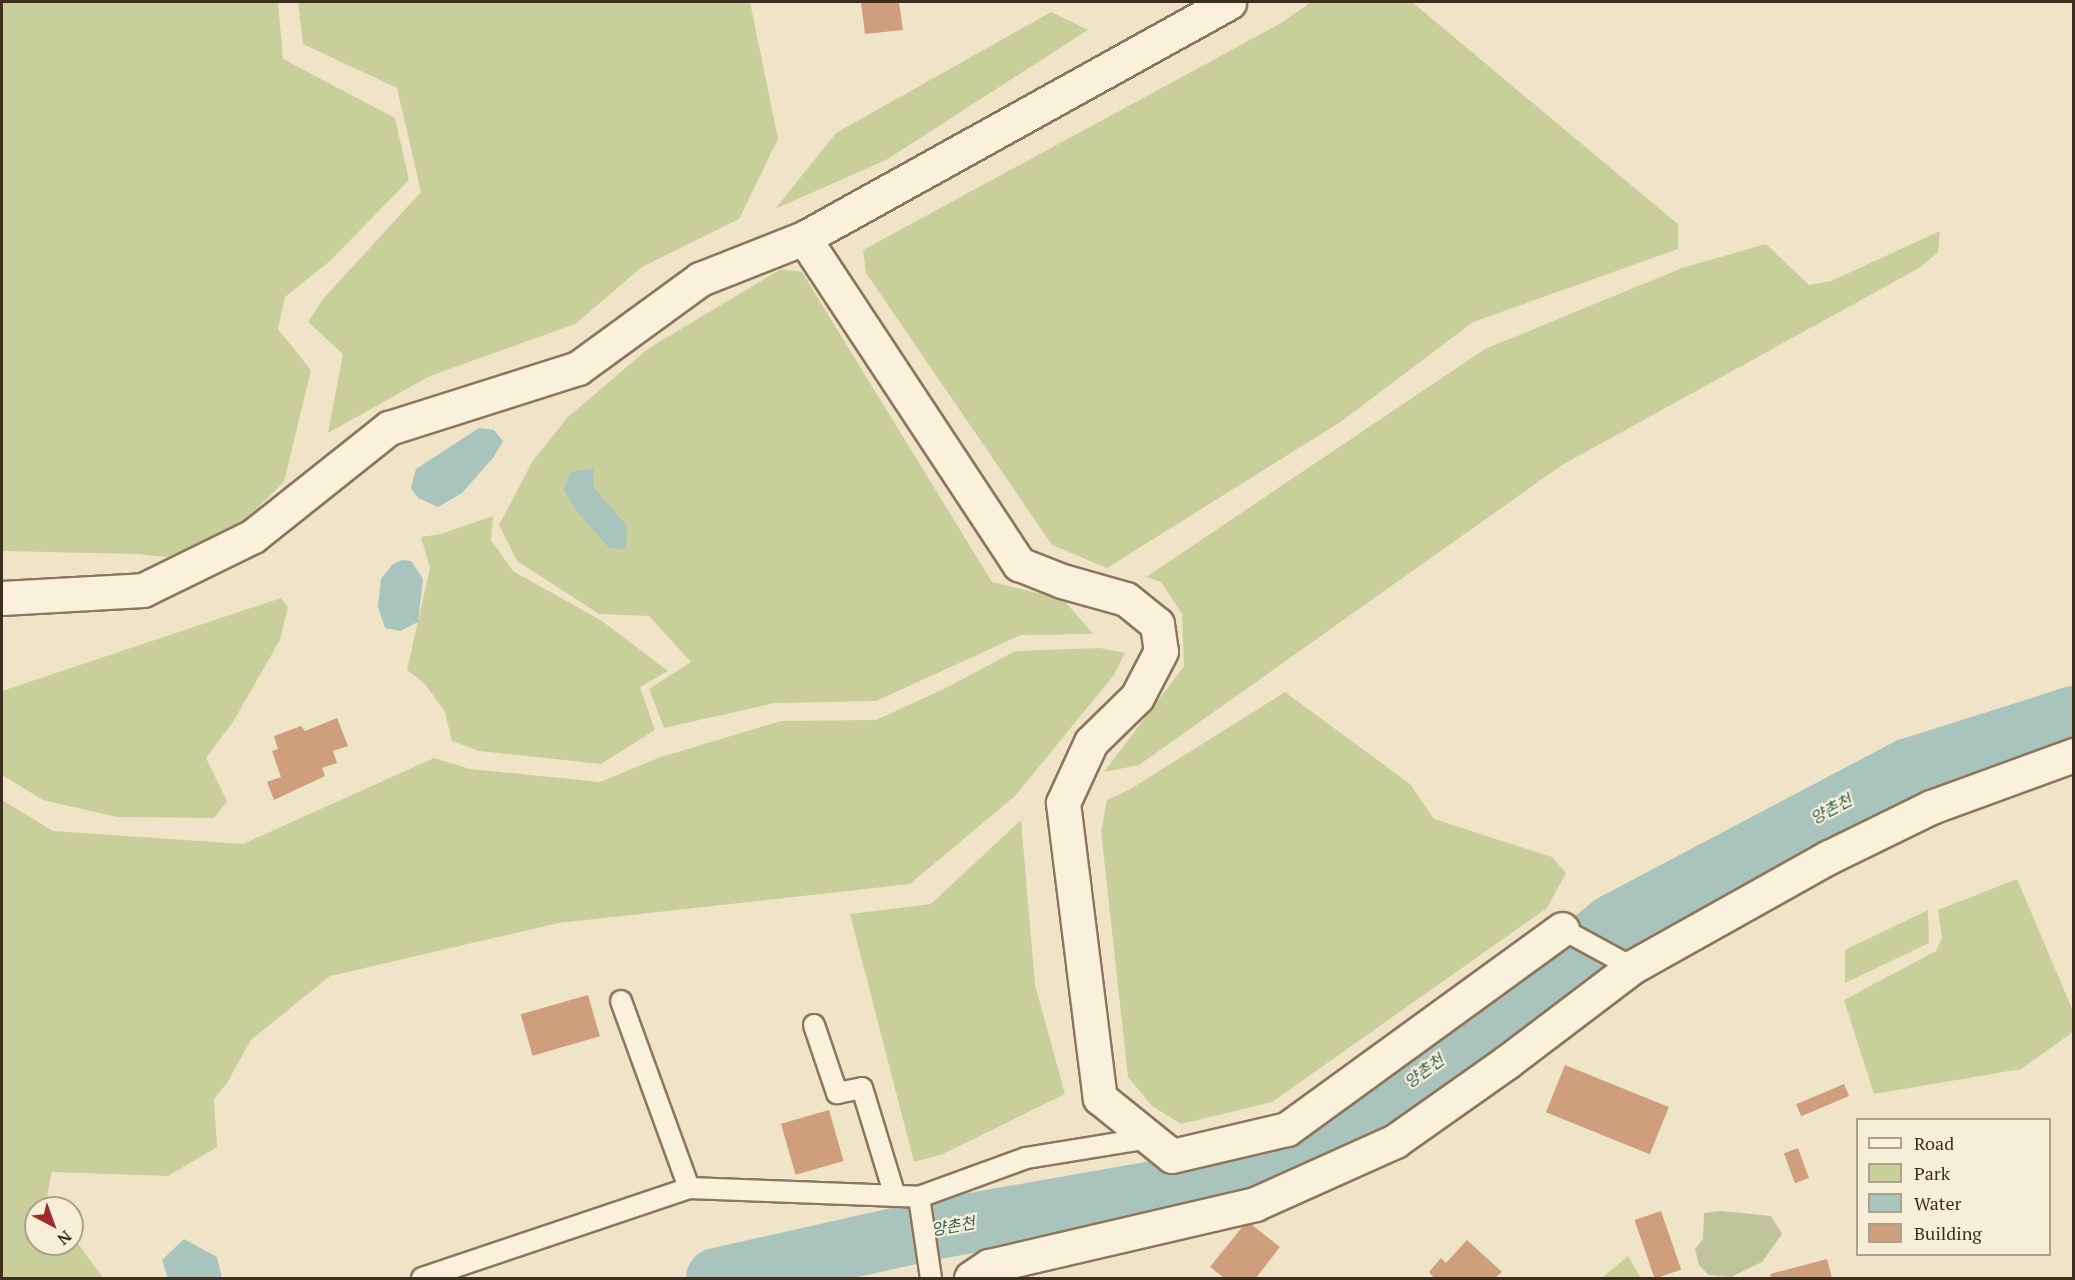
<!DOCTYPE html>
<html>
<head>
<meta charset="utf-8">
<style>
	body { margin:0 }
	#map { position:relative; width:2075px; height:1280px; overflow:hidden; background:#f0e4c8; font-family:"PT Serif","Noto Sans KR",serif }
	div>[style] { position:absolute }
	.green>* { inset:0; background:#c9cf9b }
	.cemetery>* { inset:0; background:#bfc49a }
	.water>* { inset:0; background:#a9c4bc }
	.river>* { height:60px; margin:-30px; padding:0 30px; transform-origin:30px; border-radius:30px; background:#a9c4bc }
	.building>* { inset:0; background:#cf9f7d; transform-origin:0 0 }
	.roads { filter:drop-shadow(2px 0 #8d765c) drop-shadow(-2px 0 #8d765c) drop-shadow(0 2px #8d765c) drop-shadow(0 -2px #8d765c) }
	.service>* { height:20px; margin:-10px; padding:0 10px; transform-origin:10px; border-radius:10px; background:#faf1dc }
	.minor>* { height:33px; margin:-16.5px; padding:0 16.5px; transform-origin:16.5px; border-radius:16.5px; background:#faf1dc }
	span { translate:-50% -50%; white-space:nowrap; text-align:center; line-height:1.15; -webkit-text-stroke:4.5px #f7eed8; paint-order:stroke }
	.water-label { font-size:16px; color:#2f5d5a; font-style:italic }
	.frame { position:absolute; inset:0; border:3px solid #3d2e20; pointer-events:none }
	.legend { position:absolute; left:1856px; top:1118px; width:195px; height:138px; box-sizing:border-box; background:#f7eed8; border:2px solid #ada18e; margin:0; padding:8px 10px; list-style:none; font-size:18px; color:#3d2e20 }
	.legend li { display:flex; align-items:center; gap:12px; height:30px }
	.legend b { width:30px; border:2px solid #ada18e }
	.north { position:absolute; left:24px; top:1196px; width:60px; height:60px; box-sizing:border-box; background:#f7eed8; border:2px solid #ada18e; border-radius:50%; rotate:139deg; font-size:16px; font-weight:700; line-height:24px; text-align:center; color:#3d2e20 }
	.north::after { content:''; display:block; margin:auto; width:21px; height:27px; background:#9e2a2b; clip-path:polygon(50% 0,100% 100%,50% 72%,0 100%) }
</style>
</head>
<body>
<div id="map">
	<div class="green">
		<i style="clip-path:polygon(2px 2px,278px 2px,283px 59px,395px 118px,409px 180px,330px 261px,285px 297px,278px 329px,311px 370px,284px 482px,203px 561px,136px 554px,2px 551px)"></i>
		<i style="clip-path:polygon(298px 2px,750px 2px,778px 139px,739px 219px,642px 267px,575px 324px,430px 376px,328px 433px,343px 354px,308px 322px,323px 299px,421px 192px,397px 88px,303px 44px)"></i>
		<i style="clip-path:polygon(1311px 2px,1412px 2px,1678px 224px,1678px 249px,1473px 322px,1342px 421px,1107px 568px,1052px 545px,866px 273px,863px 250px,1281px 23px)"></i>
		<i style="clip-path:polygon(1051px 12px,1088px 30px,886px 160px,775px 209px,836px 133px)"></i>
		<i style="clip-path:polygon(1940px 231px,1938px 252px,1921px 267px,1562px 465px,1139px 765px,1104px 772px,1184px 666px,1182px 614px,1161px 582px,1146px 577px,1485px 349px,1682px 268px,1766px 244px,1809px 285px,1831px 281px)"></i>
		<i style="clip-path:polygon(781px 269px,802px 272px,992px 582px,1063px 599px,1093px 634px,1021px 635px,876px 701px,775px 703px,664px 728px,649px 689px,691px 662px,649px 616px,599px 614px,517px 561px,499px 525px,532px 462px,568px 417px,649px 348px)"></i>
		<i style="clip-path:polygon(493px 516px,491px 540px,513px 571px,602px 621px,668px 671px,640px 687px,655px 730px,601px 764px,479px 751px,452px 741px,445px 712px,425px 684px,407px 670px,430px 568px,421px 537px,441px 534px)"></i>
		<i style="clip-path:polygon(281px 598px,288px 607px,280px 640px,233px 722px,206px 758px,227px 801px,214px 818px,117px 817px,43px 800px,2px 775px,2px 691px)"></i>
		<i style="clip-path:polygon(1100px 648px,1125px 653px,1114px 675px,1015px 796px,910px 884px,559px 923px,330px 976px,251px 1040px,227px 1083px,214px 1099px,217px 1147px,168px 1176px,52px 1172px,47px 1196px,55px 1208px,36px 1208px,36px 1244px,72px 1244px,72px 1235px,103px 1278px,2px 1278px,2px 800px,53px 831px,243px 844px,434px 758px,470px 769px,600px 782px,658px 758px,781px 721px,876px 720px,946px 688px,1015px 651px)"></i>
		<i style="clip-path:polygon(1285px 692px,1410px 784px,1434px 819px,1552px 857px,1566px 873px,1547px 908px,1272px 1102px,1181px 1124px,1152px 1106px,1128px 1077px,1101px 831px,1107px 800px,1132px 788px)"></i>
		<i style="clip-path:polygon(1021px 820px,1035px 985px,1065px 1094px,943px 1154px,914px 1162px,850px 914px,931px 904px)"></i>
		<i style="clip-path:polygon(2017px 879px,2073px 1011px,2073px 1032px,2021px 1069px,1874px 1094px,1844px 1000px,1936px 951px,1942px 938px,1938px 910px)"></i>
		<i style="clip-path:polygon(1928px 910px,1929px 943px,1845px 983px,1845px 950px)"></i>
		<i style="clip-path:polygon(1628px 1256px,1641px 1278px,1602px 1278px)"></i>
	</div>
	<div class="cemetery">
		<i style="clip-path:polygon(1721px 1211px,1771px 1216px,1782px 1234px,1762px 1262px,1731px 1277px,1709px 1275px,1699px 1265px,1695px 1249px,1703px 1239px,1704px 1213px)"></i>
	</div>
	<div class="water">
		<i style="clip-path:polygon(479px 428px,494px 430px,503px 441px,493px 458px,462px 493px,438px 507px,418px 498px,411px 488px,416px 469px)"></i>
		<i style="clip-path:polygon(593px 468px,594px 488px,627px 526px,626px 549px,609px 548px,576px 510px,563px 489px,571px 472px)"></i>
		<i style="clip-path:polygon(402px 560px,411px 561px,423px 579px,418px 622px,400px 631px,385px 628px,378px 607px,381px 579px,393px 564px)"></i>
		<i style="clip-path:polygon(184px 1239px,217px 1257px,222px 1278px,168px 1278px,162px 1260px)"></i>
	</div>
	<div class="river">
		<i style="left:716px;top:1278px;width:215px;rotate:-12.6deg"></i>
		<i style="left:926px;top:1231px;width:340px;rotate:-10deg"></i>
		<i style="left:1261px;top:1172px;width:135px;rotate:-29.8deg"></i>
		<i style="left:1378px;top:1105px;width:162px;rotate:-36.4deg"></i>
		<i style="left:1508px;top:1009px;width:135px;rotate:-39deg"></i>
		<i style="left:1613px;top:924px;width:335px;rotate:-27.8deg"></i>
		<i style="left:1909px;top:768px;width:173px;rotate:-17.5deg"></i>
	</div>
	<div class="building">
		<i style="clip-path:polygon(861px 2px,899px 2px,903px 30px,865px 34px)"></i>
		<i style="clip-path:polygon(337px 718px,348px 746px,333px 751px,337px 763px,322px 768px,325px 776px,274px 800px,267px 782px,281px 777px,272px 751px,278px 749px,274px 736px,301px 726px,305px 731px)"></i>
		<i style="left:588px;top:995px;width:43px;height:70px;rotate:74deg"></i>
		<i style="left:1565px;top:1065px;width:112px;height:51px;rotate:22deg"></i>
		<i style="left:1844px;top:1084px;width:13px;height:52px;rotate:67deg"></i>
		<i style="left:829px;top:1110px;width:53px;height:50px;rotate:74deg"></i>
		<i style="left:1798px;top:1148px;width:32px;height:15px;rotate:70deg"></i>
		<i style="left:1661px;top:1211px;width:62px;height:28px;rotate:71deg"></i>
		<i style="clip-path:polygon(1247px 1221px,1280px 1247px,1256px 1278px,1224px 1278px,1210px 1267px)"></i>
		<i style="clip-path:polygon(1467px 1240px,1502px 1272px,1495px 1278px,1434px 1278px,1429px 1272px,1441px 1258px,1446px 1263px)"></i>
		<i style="clip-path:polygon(1827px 1259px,1832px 1278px,1771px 1278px,1770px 1274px)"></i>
	</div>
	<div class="roads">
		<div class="service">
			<i style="left:1562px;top:929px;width:80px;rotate:28.5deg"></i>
			<i style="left:621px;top:1001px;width:199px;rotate:70deg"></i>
			<i style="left:814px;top:1025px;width:72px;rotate:71.3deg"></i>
			<i style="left:837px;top:1093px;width:25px;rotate:-11deg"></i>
			<i style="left:862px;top:1088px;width:113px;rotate:73deg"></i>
			<i style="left:919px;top:1197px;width:82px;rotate:81.6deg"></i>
			<i style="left:422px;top:1278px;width:282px;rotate:-18.6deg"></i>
			<i style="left:689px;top:1188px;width:230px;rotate:2.2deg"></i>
			<i style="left:919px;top:1197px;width:114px;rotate:-20deg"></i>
			<i style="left:1026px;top:1158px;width:125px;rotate:-9.2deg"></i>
		</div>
		<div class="minor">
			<i style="left:804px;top:238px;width:391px;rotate:56.6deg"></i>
			<i style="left:1019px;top:564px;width:46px;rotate:21.6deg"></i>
			<i style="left:1062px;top:581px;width:66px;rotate:15.7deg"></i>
			<i style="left:1126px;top:599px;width:40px;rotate:39deg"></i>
			<i style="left:1157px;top:624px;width:27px;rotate:82deg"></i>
			<i style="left:1161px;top:651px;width:52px;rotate:117.6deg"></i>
			<i style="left:1137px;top:697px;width:64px;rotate:135.6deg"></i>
			<i style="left:1091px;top:742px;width:67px;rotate:114.7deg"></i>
			<i style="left:1063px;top:803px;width:297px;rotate:82.9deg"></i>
			<i style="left:1100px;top:1098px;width:92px;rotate:38.9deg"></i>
			<i style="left:1172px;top:1156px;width:118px;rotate:-13.2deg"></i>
			<i style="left:1287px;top:1129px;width:340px;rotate:-36deg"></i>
			<i style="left:2px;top:598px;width:141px;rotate:-3.2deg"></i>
			<i style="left:143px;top:590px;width:123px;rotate:-26.1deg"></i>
			<i style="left:253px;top:536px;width:174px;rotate:-38.5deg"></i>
			<i style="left:389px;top:428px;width:198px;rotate:-17.6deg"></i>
			<i style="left:578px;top:368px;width:151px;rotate:-36.1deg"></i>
			<i style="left:700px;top:279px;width:112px;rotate:-21.5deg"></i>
			<i style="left:804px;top:238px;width:486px;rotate:-29deg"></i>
			<i style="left:971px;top:1278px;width:22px;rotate:-34deg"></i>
			<i style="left:989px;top:1266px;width:273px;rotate:-13.1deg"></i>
			<i style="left:1255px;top:1204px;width:154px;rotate:-24.2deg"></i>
			<i style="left:1395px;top:1141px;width:137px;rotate:-35.2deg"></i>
			<i style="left:1507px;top:1062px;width:157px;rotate:-37.2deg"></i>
			<i style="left:1632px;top:967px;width:226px;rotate:-29.2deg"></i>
			<i style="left:1829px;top:857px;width:114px;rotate:-26.1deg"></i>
			<i style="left:1931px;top:807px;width:152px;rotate:-20deg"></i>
		</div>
	</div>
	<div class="water-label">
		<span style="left:1831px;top:809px;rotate:-28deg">양촌천</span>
		<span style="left:1424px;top:1071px;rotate:-36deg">양촌천</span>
		<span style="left:953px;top:1226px;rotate:-10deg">양촌천</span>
	</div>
	<div class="frame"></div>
	<ul class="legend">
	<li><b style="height:8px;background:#faf1dc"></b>Road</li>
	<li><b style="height:16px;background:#c9cf9b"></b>Park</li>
	<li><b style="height:16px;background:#a9c4bc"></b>Water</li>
	<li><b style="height:16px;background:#cf9f7d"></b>Building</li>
	</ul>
	<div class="north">N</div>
</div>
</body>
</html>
